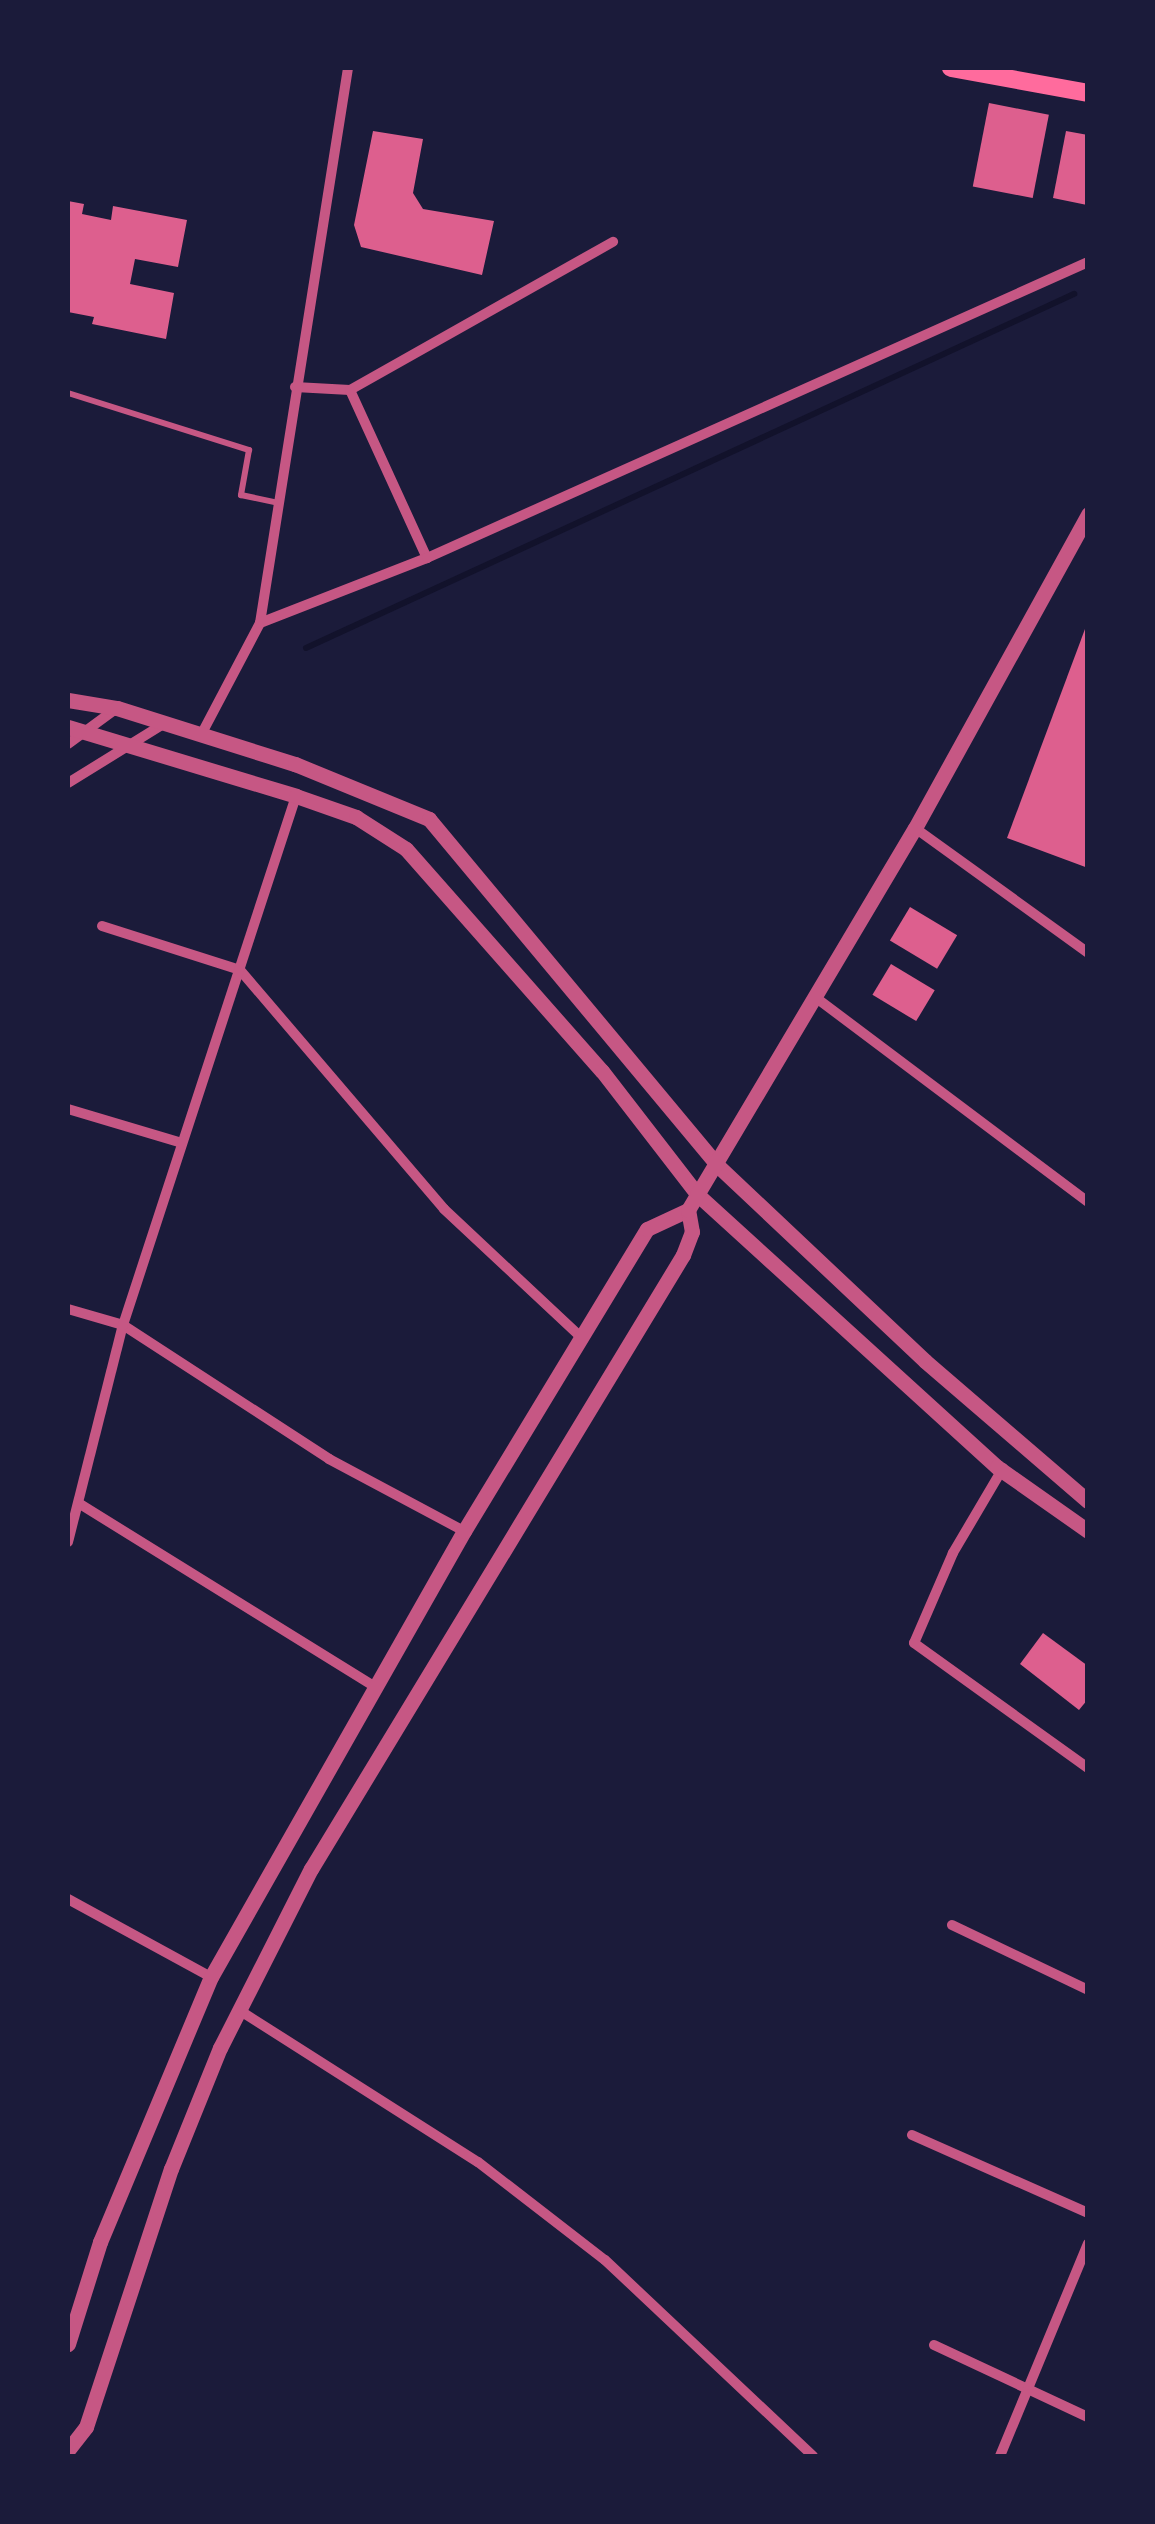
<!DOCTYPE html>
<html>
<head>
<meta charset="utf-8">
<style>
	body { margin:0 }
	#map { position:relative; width:1155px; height:2524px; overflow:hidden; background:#1b1b3a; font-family:"Work Sans",sans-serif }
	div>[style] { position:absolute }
	.stream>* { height:6px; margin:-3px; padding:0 3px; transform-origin:3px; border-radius:3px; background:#12122b }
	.building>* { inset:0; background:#dd5f8e; transform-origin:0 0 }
	.service>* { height:6px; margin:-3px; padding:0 3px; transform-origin:3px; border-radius:3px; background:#c65784 }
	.minor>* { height:10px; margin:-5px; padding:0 5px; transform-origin:5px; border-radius:5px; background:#c65784 }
	.tertiary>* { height:15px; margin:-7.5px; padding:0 7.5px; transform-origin:7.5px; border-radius:7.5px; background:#c65784 }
	.secondary>* { height:18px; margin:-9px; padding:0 9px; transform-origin:9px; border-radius:9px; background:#ff6b9d }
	span { translate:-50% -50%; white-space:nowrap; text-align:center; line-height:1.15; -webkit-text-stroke:8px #1b1b3a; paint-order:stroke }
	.frame { position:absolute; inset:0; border:70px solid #1b1b3a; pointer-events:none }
</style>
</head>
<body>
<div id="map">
	<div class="stream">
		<i style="left:306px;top:648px;width:846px;rotate:-24.75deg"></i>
	</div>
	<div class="building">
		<i style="left:989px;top:103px;width:61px;height:85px;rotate:11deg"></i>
		<i style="clip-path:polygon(373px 131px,423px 139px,413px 193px,423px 209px,494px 221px,482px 275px,361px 247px,354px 225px)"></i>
		<i style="clip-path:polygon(1066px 131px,1088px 135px,1087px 205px,1053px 198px)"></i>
		<i style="clip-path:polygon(68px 201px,84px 204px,82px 214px,111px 220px,113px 206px,187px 220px,178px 267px,135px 259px,130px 284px,174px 293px,166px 339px,92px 324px,94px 317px,68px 312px)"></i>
		<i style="clip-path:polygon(1088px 621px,1088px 868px,1007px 838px)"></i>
		<i style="left:910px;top:907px;width:55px;height:39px;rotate:31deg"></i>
		<i style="left:891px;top:964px;width:51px;height:36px;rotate:31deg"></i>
		<i style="clip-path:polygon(1043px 1633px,1088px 1666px,1088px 1699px,1079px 1710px,1020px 1664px)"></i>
	</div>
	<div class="service">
		<i style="left:68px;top:393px;width:190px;rotate:17.5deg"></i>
		<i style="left:249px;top:450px;width:46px;rotate:100.1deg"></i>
		<i style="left:241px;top:495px;width:38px;rotate:12deg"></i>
	</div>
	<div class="minor">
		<i style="left:295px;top:387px;width:55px;rotate:3.1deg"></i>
		<i style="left:350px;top:390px;width:185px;rotate:65.4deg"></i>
		<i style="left:350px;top:390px;width:302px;rotate:-29.4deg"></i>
		<i style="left:260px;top:623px;width:562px;rotate:-80.99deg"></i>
		<i style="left:201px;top:735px;width:127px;rotate:-62.2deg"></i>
		<i style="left:260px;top:623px;width:179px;rotate:-21.3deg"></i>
		<i style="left:427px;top:558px;width:724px;rotate:-24.12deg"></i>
		<i style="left:68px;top:744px;width:61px;rotate:-36.3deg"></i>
		<i style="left:68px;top:783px;width:114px;rotate:-31.7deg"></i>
		<i style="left:915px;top:828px;width:213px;rotate:35.8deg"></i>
		<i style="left:102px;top:926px;width:145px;rotate:17.7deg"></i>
		<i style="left:240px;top:970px;width:314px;rotate:49.5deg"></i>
		<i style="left:444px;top:1209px;width:189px;rotate:43.1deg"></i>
		<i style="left:815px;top:997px;width:341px;rotate:36.9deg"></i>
		<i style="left:68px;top:1109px;width:119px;rotate:16.6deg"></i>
		<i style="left:68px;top:1309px;width:57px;rotate:16.2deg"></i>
		<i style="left:123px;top:1325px;width:246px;rotate:33deg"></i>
		<i style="left:329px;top:1459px;width:153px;rotate:28.1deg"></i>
		<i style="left:1003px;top:1468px;width:99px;rotate:120.5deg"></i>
		<i style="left:953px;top:1553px;width:98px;rotate:113.4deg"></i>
		<i style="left:914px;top:1643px;width:214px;rotate:35.7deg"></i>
		<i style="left:80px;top:1504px;width:347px;rotate:31.8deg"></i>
		<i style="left:68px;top:1542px;width:224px;rotate:-75.8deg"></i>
		<i style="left:123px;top:1325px;width:557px;rotate:-71.89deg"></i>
		<i style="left:68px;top:1899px;width:163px;rotate:28.6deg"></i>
		<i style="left:952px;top:1925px;width:151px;rotate:25.5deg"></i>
		<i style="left:239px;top:2010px;width:283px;rotate:32.5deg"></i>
		<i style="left:478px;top:2162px;width:160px;rotate:37.7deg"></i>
		<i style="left:605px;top:2260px;width:286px;rotate:43.3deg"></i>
		<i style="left:912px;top:2135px;width:193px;rotate:23.9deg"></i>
		<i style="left:934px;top:2345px;width:170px;rotate:25.1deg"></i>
		<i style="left:1000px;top:2456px;width:230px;rotate:-67.5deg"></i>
	</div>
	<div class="tertiary">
		<i style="left:68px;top:700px;width:50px;rotate:9.3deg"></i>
		<i style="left:117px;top:708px;width:187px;rotate:17.5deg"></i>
		<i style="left:295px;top:764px;width:145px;rotate:22.3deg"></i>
		<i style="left:429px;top:819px;width:449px;rotate:50.2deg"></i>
		<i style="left:716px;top:1164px;width:287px;rotate:43.3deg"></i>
		<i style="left:925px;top:1361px;width:215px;rotate:40.7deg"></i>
		<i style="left:68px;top:727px;width:238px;rotate:16.8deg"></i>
		<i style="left:296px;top:796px;width:64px;rotate:19.3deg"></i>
		<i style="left:356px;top:817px;width:59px;rotate:32.6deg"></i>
		<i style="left:406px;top:849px;width:296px;rotate:48.6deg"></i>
		<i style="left:602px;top:1071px;width:157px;rotate:52.3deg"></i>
		<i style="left:698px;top:1195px;width:404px;rotate:42.3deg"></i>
		<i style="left:997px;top:1467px;width:111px;rotate:35.1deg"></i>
		<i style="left:68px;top:2344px;width:107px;rotate:-72.6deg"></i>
		<i style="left:100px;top:2242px;width:287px;rotate:-67.3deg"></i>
		<i style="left:211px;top:1977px;width:513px;rotate:-60.44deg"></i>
		<i style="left:464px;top:1531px;width:353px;rotate:-58.8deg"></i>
		<i style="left:647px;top:1229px;width:45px;rotate:-24.9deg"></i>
		<i style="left:68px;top:2450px;width:29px;rotate:-52deg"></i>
		<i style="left:86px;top:2427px;width:272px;rotate:-71.8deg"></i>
		<i style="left:171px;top:2169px;width:131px;rotate:-68deg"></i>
		<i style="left:220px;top:2048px;width:201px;rotate:-63.1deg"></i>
		<i style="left:311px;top:1869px;width:718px;rotate:-58.79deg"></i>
		<i style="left:683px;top:1255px;width:25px;rotate:-69deg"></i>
		<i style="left:692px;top:1232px;width:22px;rotate:-100deg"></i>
		<i style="left:688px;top:1210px;width:444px;rotate:-59.3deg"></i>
		<i style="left:915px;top:828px;width:359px;rotate:-61.1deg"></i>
	</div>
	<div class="secondary">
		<i style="left:951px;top:68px;width:139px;rotate:10.3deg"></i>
	</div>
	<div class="frame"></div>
</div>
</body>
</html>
